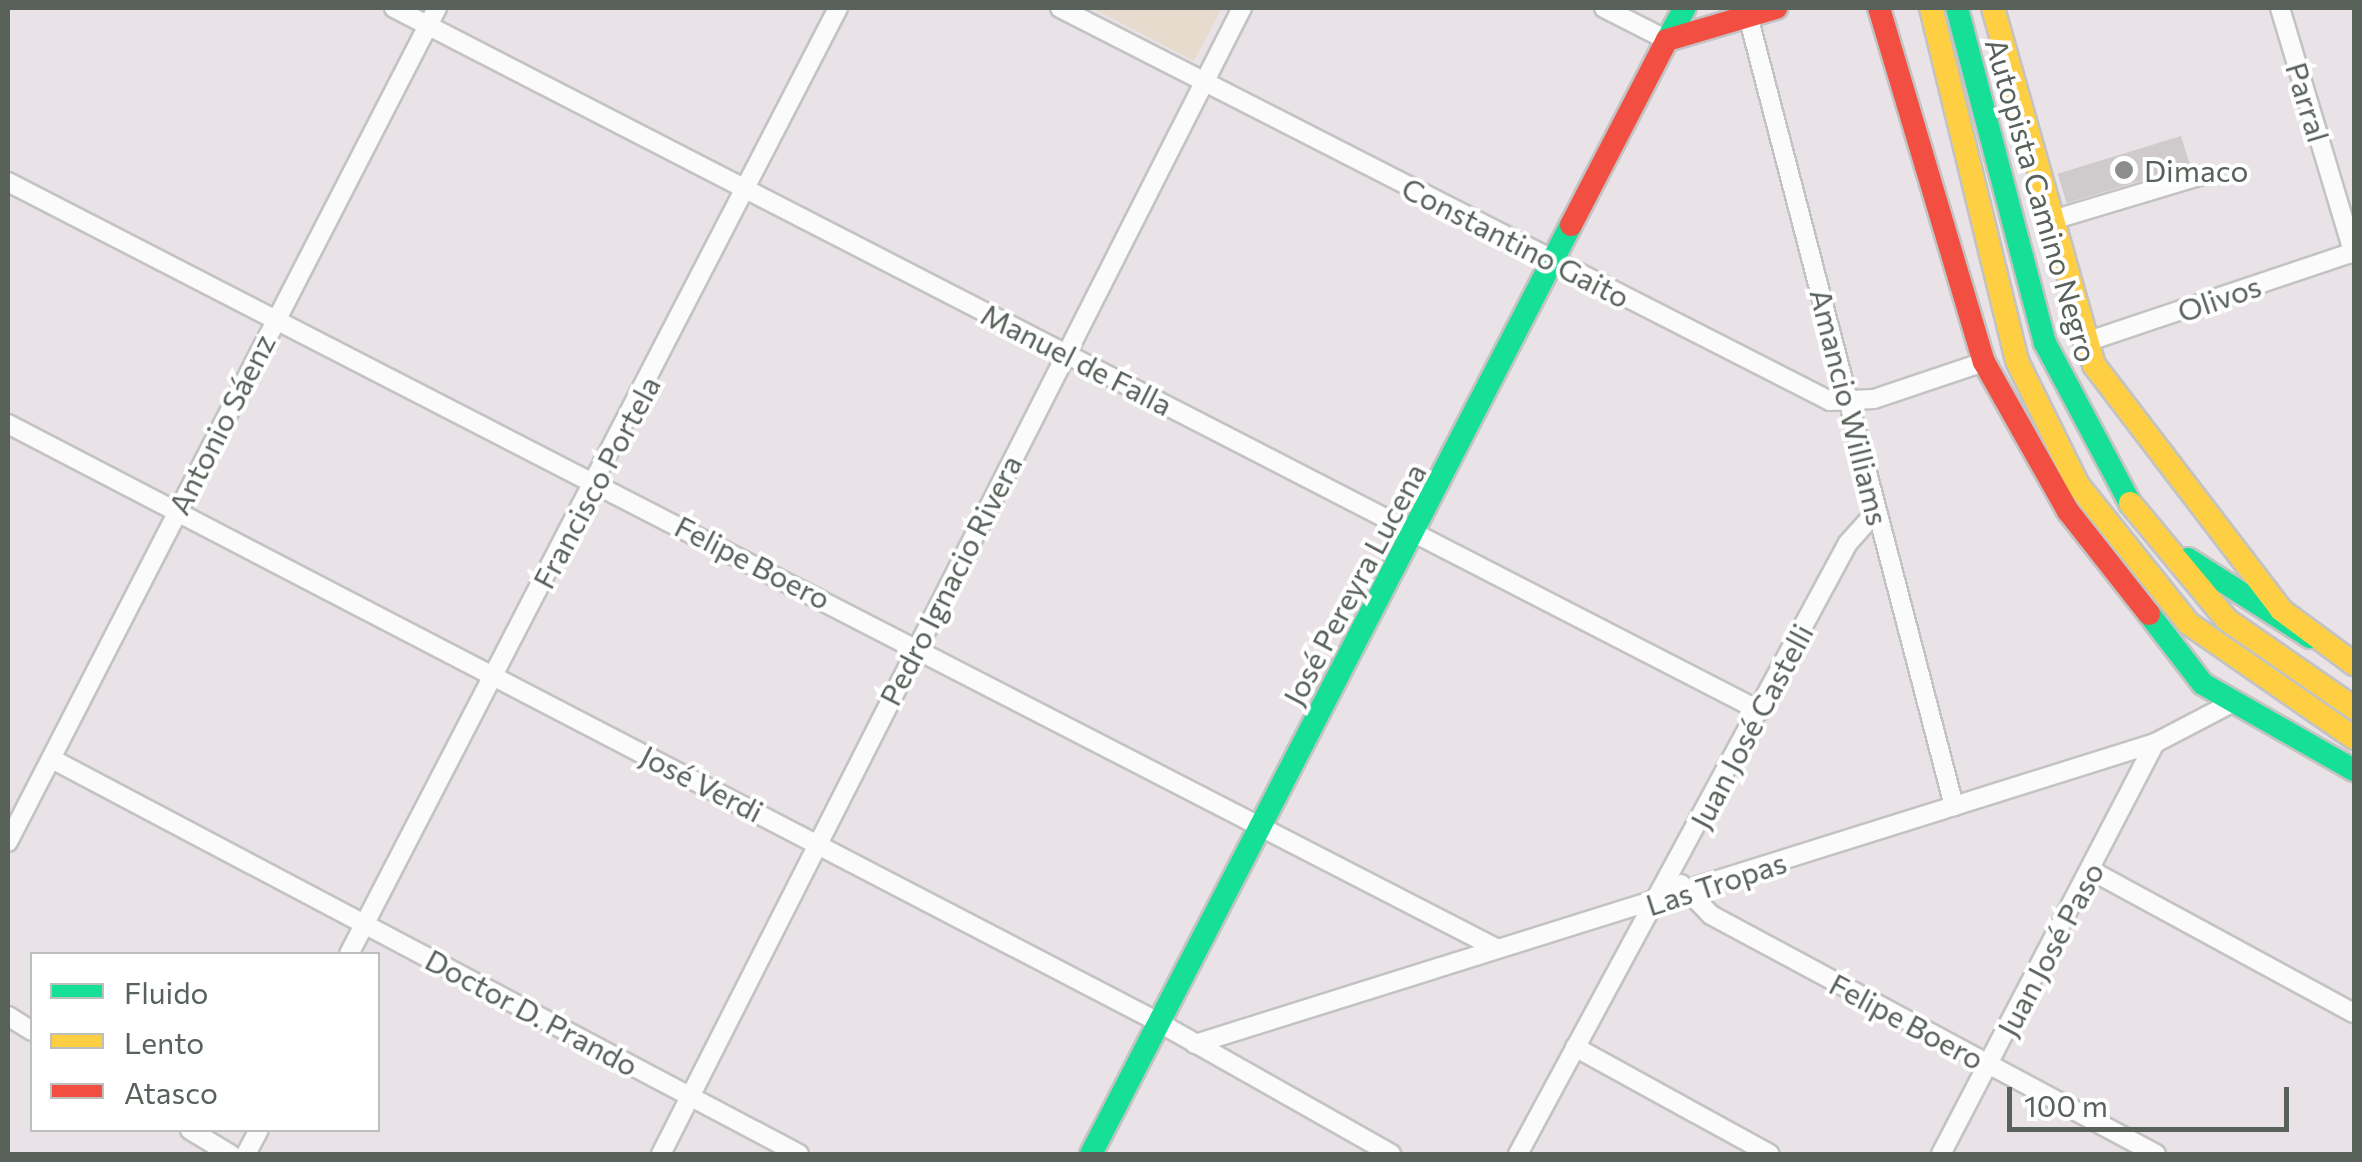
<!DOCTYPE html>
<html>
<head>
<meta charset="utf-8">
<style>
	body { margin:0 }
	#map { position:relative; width:2362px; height:1162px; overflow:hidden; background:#e9e2e6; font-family:Commissioner,sans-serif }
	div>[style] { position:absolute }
	.green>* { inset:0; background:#e7dbce }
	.building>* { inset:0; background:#cfcbcd; transform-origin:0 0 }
	.roads { filter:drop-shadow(2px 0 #c3c3c3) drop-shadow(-2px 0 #c3c3c3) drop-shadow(0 2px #c3c3c3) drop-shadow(0 -2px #c3c3c3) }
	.street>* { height:18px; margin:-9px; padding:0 9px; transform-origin:9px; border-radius:9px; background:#fcfbfb }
	.fast>* { height:22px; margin:-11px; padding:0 11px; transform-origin:11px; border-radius:11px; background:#16e098 }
	.slow>* { height:22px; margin:-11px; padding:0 11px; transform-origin:11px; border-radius:11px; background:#ffcf43 }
	.jam>* { height:22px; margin:-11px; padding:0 11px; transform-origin:11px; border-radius:11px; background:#f24e42 }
	.dots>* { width:28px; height:28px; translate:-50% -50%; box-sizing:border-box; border:5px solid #fff; border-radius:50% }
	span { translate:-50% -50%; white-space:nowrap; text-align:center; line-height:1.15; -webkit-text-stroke:8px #fff; paint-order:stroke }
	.street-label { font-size:30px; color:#58615a }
	.poi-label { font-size:30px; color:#58615a }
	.left { translate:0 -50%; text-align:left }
	.frame { position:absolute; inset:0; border:10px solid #58615a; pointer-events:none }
	.legend { position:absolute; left:30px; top:952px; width:350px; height:180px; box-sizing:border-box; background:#fff; border:2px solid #bcc0bd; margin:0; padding:12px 18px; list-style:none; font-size:30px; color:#58615a }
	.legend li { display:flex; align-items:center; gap:20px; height:50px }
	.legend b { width:50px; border:2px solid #bcc0bd }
	.scale { position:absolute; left:2007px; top:1087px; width:282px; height:45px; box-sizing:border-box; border:5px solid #58615a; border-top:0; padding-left:12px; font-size:30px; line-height:35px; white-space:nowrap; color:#58615a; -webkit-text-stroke:8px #fff; paint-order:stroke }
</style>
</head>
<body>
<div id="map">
	<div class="green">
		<i style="clip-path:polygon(1092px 8px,1222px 8px,1194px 61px)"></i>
	</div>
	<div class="building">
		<i style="left:2181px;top:136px;width:31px;height:129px;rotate:73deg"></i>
	</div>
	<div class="roads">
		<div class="street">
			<i style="left:394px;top:8px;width:1536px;rotate:27.23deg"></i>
			<i style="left:1060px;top:8px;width:864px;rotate:27.04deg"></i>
			<i style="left:1830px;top:401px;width:44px;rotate:-2.6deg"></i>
			<i style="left:1874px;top:399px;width:116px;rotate:-18.6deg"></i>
			<i style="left:1604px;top:8px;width:71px;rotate:26.9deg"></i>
			<i style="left:1746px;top:8px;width:825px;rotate:75.39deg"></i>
			<i style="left:2280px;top:8px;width:257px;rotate:73.3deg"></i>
			<i style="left:8px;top:182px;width:1674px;rotate:27.24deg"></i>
			<i style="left:2049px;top:221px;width:157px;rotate:-16.7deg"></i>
			<i style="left:2083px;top:343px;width:286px;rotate:-18.6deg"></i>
			<i style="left:8px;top:424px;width:1296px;rotate:27.47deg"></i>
			<i style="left:1158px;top:1022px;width:268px;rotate:29.5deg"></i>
			<i style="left:52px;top:759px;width:845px;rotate:27.87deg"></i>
			<i style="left:8px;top:842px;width:938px;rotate:-62.78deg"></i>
			<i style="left:2092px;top:871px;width:298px;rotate:28.5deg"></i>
			<i style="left:1681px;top:884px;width:43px;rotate:45.9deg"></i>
			<i style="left:1711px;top:915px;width:505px;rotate:28.24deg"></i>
			<i style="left:349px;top:954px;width:1065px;rotate:-62.66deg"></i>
			<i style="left:8px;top:1016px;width:28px;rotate:32deg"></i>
			<i style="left:1195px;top:1044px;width:1006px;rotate:-17.41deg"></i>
			<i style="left:2155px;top:743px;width:85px;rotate:-27.5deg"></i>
			<i style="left:1575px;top:1047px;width:222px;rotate:28.8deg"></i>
			<i style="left:190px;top:1130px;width:47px;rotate:31deg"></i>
			<i style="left:246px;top:1154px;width:27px;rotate:-62deg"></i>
			<i style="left:661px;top:1154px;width:1285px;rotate:-63.12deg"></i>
			<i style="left:1518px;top:1154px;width:694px;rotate:-61.63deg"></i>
			<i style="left:1848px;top:543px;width:40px;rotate:-48deg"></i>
			<i style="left:1941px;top:1154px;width:463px;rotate:-62.5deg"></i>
		</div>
		<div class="fast">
			<i style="left:1957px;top:8px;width:346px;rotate:75.3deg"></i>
			<i style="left:2045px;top:343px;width:181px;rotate:62deg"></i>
			<i style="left:1667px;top:40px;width:37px;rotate:-61deg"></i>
			<i style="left:2188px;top:559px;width:145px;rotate:32.6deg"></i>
			<i style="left:2149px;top:614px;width:88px;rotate:52.4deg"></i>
			<i style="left:2203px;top:684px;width:174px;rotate:29.7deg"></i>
			<i style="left:1091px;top:1154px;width:1046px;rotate:-62.68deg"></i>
		</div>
		<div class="slow">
			<i style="left:1931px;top:8px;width:363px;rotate:76.3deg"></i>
			<i style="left:2017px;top:361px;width:138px;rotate:63.8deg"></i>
			<i style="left:2078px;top:485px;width:176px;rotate:51.4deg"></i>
			<i style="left:2188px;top:623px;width:202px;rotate:34.7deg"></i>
			<i style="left:1993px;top:8px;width:371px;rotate:74.2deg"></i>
			<i style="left:2094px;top:365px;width:308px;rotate:52.6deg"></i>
			<i style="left:2281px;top:610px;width:91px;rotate:36.5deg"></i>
			<i style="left:2130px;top:503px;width:152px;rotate:50.3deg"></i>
			<i style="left:2227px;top:620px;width:155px;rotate:34.7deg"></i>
		</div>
		<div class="jam">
			<i style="left:1879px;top:8px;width:369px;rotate:73.5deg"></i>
			<i style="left:1984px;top:362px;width:171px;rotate:60.6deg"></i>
			<i style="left:2068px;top:511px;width:131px;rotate:51.8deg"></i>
			<i style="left:1571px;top:225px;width:208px;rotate:-62.6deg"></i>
			<i style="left:1667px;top:40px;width:114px;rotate:-16.4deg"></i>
		</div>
	</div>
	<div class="dots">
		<i style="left:2124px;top:170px;background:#8b8e8b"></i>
	</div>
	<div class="street-label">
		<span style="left:2308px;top:102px;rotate:73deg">Parral</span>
		<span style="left:2042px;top:200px;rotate:74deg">Autopista Camino Negro</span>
		<span style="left:1516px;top:242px;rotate:27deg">Constantino Gaito</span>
		<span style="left:2219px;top:298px;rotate:-19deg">Olivos</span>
		<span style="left:1077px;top:359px;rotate:27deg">Manuel de Falla</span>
		<span style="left:1850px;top:407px;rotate:76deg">Amancio Williams</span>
		<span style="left:221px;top:424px;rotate:-63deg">Antonio Sáenz</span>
		<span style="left:596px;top:482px;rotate:-62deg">Francisco Portela</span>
		<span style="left:753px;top:562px;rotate:27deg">Felipe Boero</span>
		<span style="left:950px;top:580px;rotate:-63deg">Pedro Ignacio Rivera</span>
		<span style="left:1354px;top:584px;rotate:-62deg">José Pereyra Lucena</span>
		<span style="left:1751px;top:726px;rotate:-62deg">Juan José Castelli</span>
		<span style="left:702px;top:783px;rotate:27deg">José Verdi</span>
		<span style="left:1716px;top:883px;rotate:-18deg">Las Tropas</span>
		<span style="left:2050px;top:949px;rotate:-62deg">Juan José Paso</span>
		<span style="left:532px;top:1012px;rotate:28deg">Doctor D. Prando</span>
		<span style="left:1907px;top:1021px;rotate:28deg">Felipe Boero</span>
	</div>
	<div class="poi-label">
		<span class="left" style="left:2144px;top:170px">Dimaco</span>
	</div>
	<div class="frame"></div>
	<ul class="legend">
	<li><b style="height:12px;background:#16e098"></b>Fluido</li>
	<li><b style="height:12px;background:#ffcf43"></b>Lento</li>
	<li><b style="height:12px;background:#f24e42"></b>Atasco</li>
	</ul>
	<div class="scale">100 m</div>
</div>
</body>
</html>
